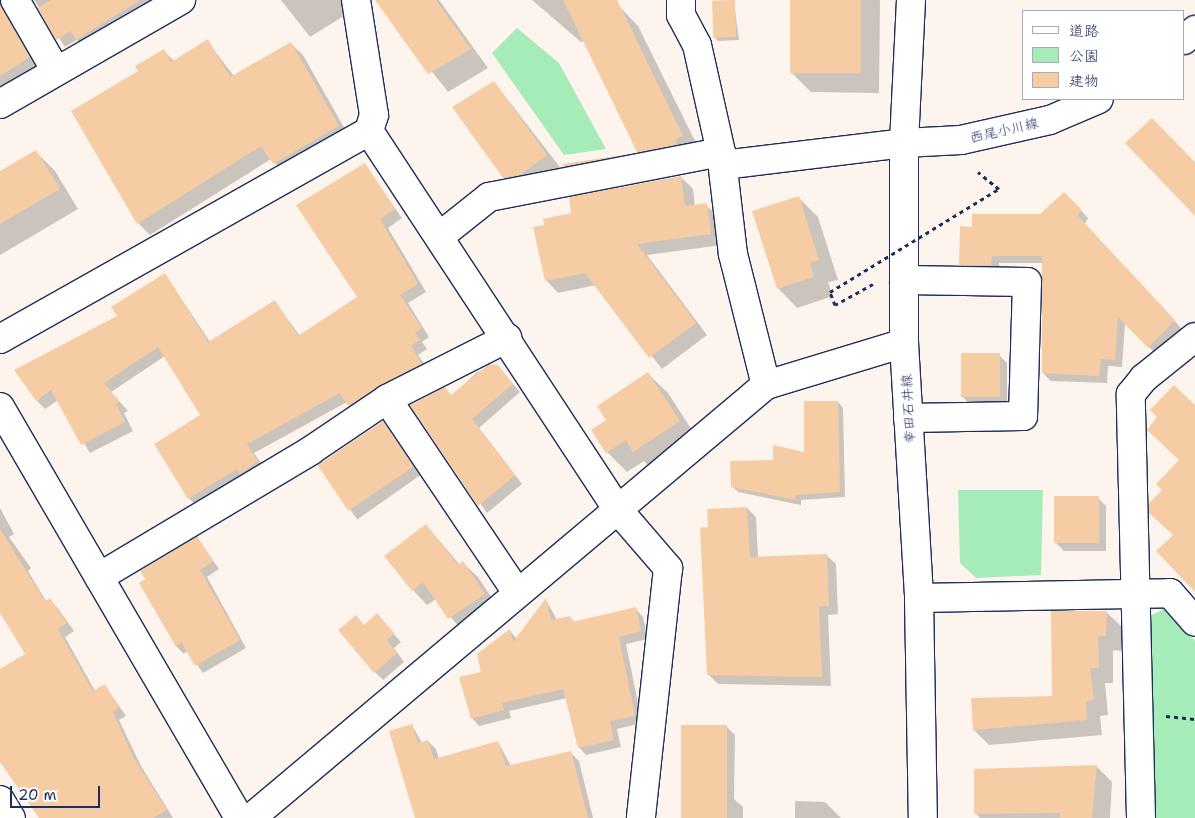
<!DOCTYPE html>
<html>
<head>
<meta charset="utf-8">
<style>
	body { margin:0 }
	#map { position:relative; width:1195px; height:818px; overflow:hidden; background:#fdf5ed; font-family:"Shantell Sans","Klee One",sans-serif }
	div>[style] { position:absolute }
	.green>* { inset:0; background:#a6ecb8 }
	.shadow>* { inset:0; background:#0003; transform-origin:0 0 }
	.building>* { inset:0; background:#f6cca5; transform-origin:0 0 }
	.path>* { height:3px; margin-top:-1.5px; transform-origin:0; background:repeating-linear-gradient(90deg,#1b2f5e 0 4px,transparent 0 8px) }
	.roads { filter:drop-shadow(1px 0 #1b2f5e) drop-shadow(-1px 0 #1b2f5e) drop-shadow(0 1px #1b2f5e) drop-shadow(0 -1px #1b2f5e) }
	.street>* { height:28px; margin:-14px; padding:0 14px; transform-origin:14px; border-radius:14px; background:#fff }
	.secondary>* { height:28px; margin:-14px; padding:0 14px; transform-origin:14px; border-radius:14px; background:#fff }
	.path-bridge>* { height:3px; margin-top:-1.5px; transform-origin:0; background:repeating-linear-gradient(90deg,#1b2f5e 0 4px,transparent 0 8px) }
	span { translate:-50% -50%; white-space:nowrap; text-align:center; line-height:1.15; -webkit-text-stroke:4px #fff; paint-order:stroke }
	.street-label { font-size:14px; color:#1b2f5e }
	.legend { position:absolute; left:1022px; top:10px; width:162px; height:90px; box-sizing:border-box; background:#fff; border:1px solid #a4acbf; margin:0; padding:6px 9px; list-style:none; font-size:15px; color:#1b2f5e }
	.legend li { display:flex; align-items:center; gap:10px; height:25px }
	.legend b { width:25px; border:1px solid #a4acbf }
	.scale { position:absolute; left:10px; top:786px; width:90px; height:22px; box-sizing:border-box; border:2px solid #1b2f5e; border-top:0; padding-left:6px; font-size:15px; line-height:18px; white-space:nowrap; color:#1b2f5e; -webkit-text-stroke:4px #fff; paint-order:stroke }
</style>
</head>
<body>
<div id="map">
	<div class="green">
		<i style="clip-path:polygon(517px 28px,559px 63px,606px 149px,564px 155px,492px 53px)"></i>
		<i style="clip-path:polygon(958px 490px,1043px 490px,1041px 575px,976px 578px,960px 563px)"></i>
		<i style="clip-path:polygon(1166px 608px,1195px 641px,1195px 818px,1155px 818px,1150px 616px)"></i>
	</div>
	<div class="shadow">
		<i style="clip-path:polygon(0 0,9px 0,8px 16px,37px 65px,0 88px)"></i>
		<i style="clip-path:polygon(34px 0,153px 0,85px 47px,77px 40px,65px 47px)"></i>
		<i style="clip-path:polygon(281px 0,343px 0,350px 12px,310px 37px)"></i>
		<i style="clip-path:polygon(384px 0,439px 0,488px 68px,448px 92px,379px 4px)"></i>
		<i style="clip-path:polygon(532px 0,598px 0,619px 6px,638px 26px,702px 155px,658px 171px,638px 152px,584px 40px,581px 42px)"></i>
		<i style="clip-path:polygon(791px 0,880px 0,879px 93px,811px 92px,791px 72px)"></i>
		<i style="clip-path:polygon(734px 2px,739px 40px,718px 41px,714px 37px)"></i>
		<i style="clip-path:polygon(207px 41px,234px 76px,290px 43px,303px 55px,350px 138px,286px 175px,271px 159px,150px 235px,138px 223px,140px 72px,164px 51px,174px 61px)"></i>
		<i style="clip-path:polygon(494px 82px,566px 175px,524px 197px,504px 177px)"></i>
		<i style="clip-path:polygon(36px 152px,55px 171px,78px 209px,0 255px,0 173px)"></i>
		<i style="clip-path:polygon(635px 154px,568px 170px,564px 165px)"></i>
		<i style="clip-path:polygon(367px 168px,402px 218px,388px 228px,426px 292px,408px 303px,429px 337px,422px 342px,427px 349px,418px 355px,430px 372px,357px 414px,347px 402px,254px 453px,266px 470px,197px 507px,189px 498px,202px 416px,165px 356px,111px 392px,128px 411px,124px 413px,133px 431px,90px 453px,58px 400px,45px 409px,37px 401px,165px 274px,210px 342px,274px 301px,300px 336px,358px 298px)"></i>
		<i style="clip-path:polygon(681px 177px,693px 189px,695px 206px,706px 205px,718px 217px,722px 245px,647px 255px,707px 335px,662px 369px,596px 285px,558px 293px,547px 281px,546px 226px)"></i>
		<i style="clip-path:polygon(1064px 193px,1088px 218px,1085px 224px,1182px 329px,1156px 354px,1125px 323px,1122px 367px,1108px 366px,1107px 383px,1051px 381px,1043px 373px,1043px 263px,999px 263px,999px 272px,968px 272px,960px 264px,974px 228px,1041px 216px)"></i>
		<i style="clip-path:polygon(799px 198px,818px 217px,838px 280px,828px 282px,833px 296px,797px 308px,778px 288px)"></i>
		<i style="clip-path:polygon(999px 355px,1007px 363px,1007px 404px,970px 405px,962px 396px)"></i>
		<i style="clip-path:polygon(498px 367px,520px 392px,479px 428px,522px 484px,487px 513px,412px 405px,452px 396px,477px 372px)"></i>
		<i style="clip-path:polygon(648px 374px,668px 393px,699px 441px,654px 471px,644px 461px,627px 472px,607px 452px)"></i>
		<i style="clip-path:polygon(838px 402px,843px 408px,845px 497px,801px 500px,801px 505px,738px 492px,732px 486px,775px 461px,806px 453px)"></i>
		<i style="left:383px;top:422px;width:65px;height:77px;rotate:55deg"></i>
		<i style="clip-path:polygon(1098px 498px,1106px 506px,1106px 551px,1064px 551px,1056px 543px)"></i>
		<i style="clip-path:polygon(0 508px,14px 534px,9px 537px,31px 568px,28px 571px,46px 601px,57px 607px,74px 631px,65px 637px,95px 691px,105px 686px,126px 716px,119px 720px,141px 766px,173px 818px,41px 818px,0 760px,0 671px,27px 655px,0 611px)"></i>
		<i style="clip-path:polygon(747px 508px,756px 517px,758px 558px,826px 555px,836px 564px,838px 614px,828px 615px,831px 686px,718px 684px,709px 675px,710px 528px)"></i>
		<i style="clip-path:polygon(426px 525px,460px 565px,463px 563px,478px 577px,499px 609px,464px 633px,436px 599px,427px 605px,413px 590px)"></i>
		<i style="clip-path:polygon(197px 538px,219px 569px,207px 577px,246px 648px,203px 673px,187px 651px,184px 654px,177px 647px,141px 584px)"></i>
		<i style="clip-path:polygon(546px 600px,557px 620px,570px 617px,575px 623px,636px 609px,643px 617px,648px 639px,626px 644px,642px 723px,617px 729px,621px 747px,586px 755px,579px 747px,567px 698px,509px 711px,511px 718px,479px 726px,472px 718px,483px 673px,510px 631px,517px 639px)"></i>
		<i style="clip-path:polygon(1106px 612px,1122px 627px,1121px 651px,1113px 650px,1113px 683px,1105px 683px,1108px 715px,1100px 716px,1102px 735px,989px 745px,974px 730px,1053px 697px)"></i>
		<i style="clip-path:polygon(377px 615px,401px 642px,394px 648px,404px 662px,383px 680px,375px 672px,364px 626px)"></i>
		<i style="clip-path:polygon(412px 725px,422px 743px,428px 741px,436px 749px,439px 759px,498px 742px,511px 766px,571px 753px,579px 761px,593px 818px,417px 818px)"></i>
		<i style="clip-path:polygon(727px 727px,735px 735px,734px 799px,743px 807px,743px 818px,684px 818px)"></i>
		<i style="clip-path:polygon(1096px 766px,1112px 782px,1110px 818px,980px 818px,976px 814px)"></i>
		<i style="clip-path:polygon(795px 801px,825px 802px,841px 818px,795px 818px)"></i>
	</div>
	<div class="building">
		<i style="clip-path:polygon(51px 0,140px 0,76px 40px,71px 31px,56px 40px,38px 8px)"></i>
		<i style="clip-path:polygon(375px 0,436px 0,471px 49px,428px 74px)"></i>
		<i style="clip-path:polygon(563px 0,617px 0,683px 136px,676px 139px,677px 145px,637px 152px)"></i>
		<i style="left:735px;top:0;width:37px;height:23px;rotate:88deg"></i>
		<i style="left:790px;top:0;width:71px;height:73px"></i>
		<i style="clip-path:polygon(0 3px,30px 57px,0 76px)"></i>
		<i style="clip-path:polygon(208px 39px,230px 77px,291px 42px,339px 126px,273px 164px,261px 146px,137px 224px,71px 111px,138px 71px,135px 66px,164px 49px,171px 62px)"></i>
		<i style="clip-path:polygon(494px 81px,547px 155px,520px 175px,503px 178px,452px 107px)"></i>
		<i style="clip-path:polygon(1152px 118px,1195px 162px,1195px 216px,1125px 143px)"></i>
		<i style="clip-path:polygon(36px 150px,60px 189px,0 224px,0 171px)"></i>
		<i style="clip-path:polygon(636px 153px,563px 167px,563px 164px)"></i>
		<i style="clip-path:polygon(365px 163px,395px 209px,380px 219px,418px 284px,400px 295px,422px 328px,415px 333px,420px 340px,411px 346px,422px 364px,348px 406px,340px 393px,247px 444px,258px 461px,240px 474px,237px 469px,188px 499px,154px 444px,200px 415px,158px 347px,104px 383px,120px 402px,116px 404px,125px 422px,81px 445px,51px 390px,36px 401px,14px 370px,117px 316px,111px 307px,165px 273px,208px 342px,275px 300px,298px 336px,357px 297px,296px 205px)"></i>
		<i style="clip-path:polygon(681px 176px,685px 206px,707px 203px,711px 234px,637px 244px,696px 323px,649px 358px,585px 273px,545px 281px,533px 227px,544px 225px,543px 219px,571px 213px,569px 197px)"></i>
		<i style="clip-path:polygon(1064px 192px,1081px 209px,1078px 216px,1175px 320px,1148px 348px,1118px 317px,1115px 360px,1101px 359px,1099px 376px,1042px 373px,1042px 256px,992px 256px,991px 265px,959px 265px,960px 226px,972px 227px,972px 214px,1040px 214px)"></i>
		<i style="clip-path:polygon(799px 196px,819px 260px,810px 263px,814px 277px,777px 289px,752px 211px)"></i>
		<i style="left:961px;top:353px;width:39px;height:44px"></i>
		<i style="clip-path:polygon(489px 364px,498px 365px,513px 384px,472px 419px,515px 475px,478px 506px,410px 405px,445px 387px,451px 395px)"></i>
		<i style="clip-path:polygon(648px 372px,680px 421px,633px 452px,626px 440px,606px 453px,591px 430px,606px 420px,597px 406px)"></i>
		<i style="clip-path:polygon(1174px 385px,1195px 405px,1195px 592px,1156px 551px,1173px 535px,1149px 513px,1149px 503px,1162px 490px,1156px 484px,1179px 460px,1147px 430px,1157px 417px,1150px 410px)"></i>
		<i style="clip-path:polygon(804px 401px,838px 401px,840px 492px,795px 495px,796px 500px,731px 487px,730px 461px,773px 460px,773px 445px,804px 452px)"></i>
		<i style="left:383px;top:421px;width:55px;height:79px;rotate:56deg"></i>
		<i style="left:1054px;top:496px;width:45px;height:47px"></i>
		<i style="clip-path:polygon(747px 507px,750px 557px,827px 554px,829px 606px,819px 606px,822px 677px,707px 675px,700px 528px,708px 527px,707px 509px)"></i>
		<i style="clip-path:polygon(426px 524px,458px 565px,463px 561px,485px 594px,448px 619px,423px 582px,412px 591px,384px 556px)"></i>
		<i style="clip-path:polygon(0 529px,45px 601px,50px 598px,67px 623px,58px 629px,93px 691px,105px 684px,119px 708px,113px 712px,133px 757px,167px 810px,153px 818px,39px 818px,0 762px,0 669px,25px 654px,0 613px)"></i>
		<i style="clip-path:polygon(197px 536px,213px 561px,200px 570px,240px 640px,195px 666px,181px 642px,176px 647px,139px 583px,145px 579px,140px 571px)"></i>
		<i style="clip-path:polygon(546px 598px,551px 620px,570px 616px,572px 622px,636px 607px,641px 631px,619px 637px,635px 716px,610px 721px,614px 740px,578px 748px,563px 689px,502px 703px,504px 710px,471px 719px,459px 677px,481px 672px,477px 654px,510px 629px,513px 642px)"></i>
		<i style="clip-path:polygon(1051px 611px,1107px 611px,1106px 636px,1098px 636px,1099px 668px,1090px 668px,1094px 700px,1086px 701px,1087px 720px,973px 730px,971px 698px,1052px 696px)"></i>
		<i style="clip-path:polygon(377px 613px,394px 633px,387px 640px,397px 653px,374px 673px,338px 630px,356px 615px,364px 625px)"></i>
		<i style="clip-path:polygon(412px 724px,418px 743px,428px 740px,434px 759px,498px 741px,506px 766px,571px 751px,588px 818px,415px 818px,389px 731px)"></i>
		<i style="left:681px;top:725px;width:46px;height:93px"></i>
		<i style="clip-path:polygon(1097px 765px,1092px 818px,1060px 818px,1060px 813px,974px 814px,974px 769px)"></i>
	</div>
	<div class="path">
		<i style="left:1166px;top:716px;width:29px;rotate:6deg"></i>
	</div>
	<div class="roads">
		<div class="street">
			<i style="left:15px;top:0;width:82px;rotate:60deg"></i>
			<i style="left:681px;top:0;width:15px;rotate:90deg"></i>
			<i style="left:681px;top:15px;width:34px;rotate:62deg"></i>
			<i style="left:697px;top:45px;width:110px;rotate:77.4deg"></i>
			<i style="left:721px;top:152px;width:103px;rotate:83.3deg"></i>
			<i style="left:733px;top:254px;width:135px;rotate:75.9deg"></i>
			<i style="left:0;top:104px;width:209px;rotate:-29.9deg"></i>
			<i style="left:369px;top:131px;width:453px;rotate:56.7deg"></i>
			<i style="left:618px;top:510px;width:77px;rotate:49.2deg"></i>
			<i style="left:668px;top:568px;width:251px;rotate:96.2deg"></i>
			<i style="left:723px;top:165px;width:182px;rotate:-6.9deg"></i>
			<i style="left:440px;top:236px;width:63px;rotate:-38.5deg"></i>
			<i style="left:489px;top:197px;width:236px;rotate:-11deg"></i>
			<i style="left:904px;top:280px;width:123px;rotate:0.9deg"></i>
			<i style="left:1027px;top:282px;width:134px;rotate:91.7deg"></i>
			<i style="left:1023px;top:416px;width:115px;rotate:179deg"></i>
			<i style="left:0;top:339px;width:424px;rotate:-29.4deg"></i>
			<i style="left:369px;top:131px;width:17px;rotate:-73deg"></i>
			<i style="left:374px;top:115px;width:116px;rotate:-98.9deg"></i>
			<i style="left:387px;top:399px;width:231px;rotate:56.1deg"></i>
			<i style="left:99px;top:577px;width:246px;rotate:-30.8deg"></i>
			<i style="left:310px;top:451px;width:93px;rotate:-34deg"></i>
			<i style="left:387px;top:399px;width:135px;rotate:-26.9deg"></i>
			<i style="left:919px;top:598px;width:251px;rotate:-1.1deg"></i>
			<i style="left:1170px;top:593px;width:38px;rotate:49deg"></i>
			<i style="left:0;top:800px;width:21px;rotate:59deg"></i>
			<i style="left:1141px;top:818px;width:424px;rotate:-91.4deg"></i>
			<i style="left:1131px;top:394px;width:21px;rotate:-51deg"></i>
			<i style="left:1144px;top:378px;width:65px;rotate:-38.8deg"></i>
		</div>
		<div class="secondary">
			<i style="left:911px;top:0;width:143px;rotate:92.8deg"></i>
			<i style="left:904px;top:143px;width:200px;rotate:90deg"></i>
			<i style="left:904px;top:343px;width:255px;rotate:86.6deg"></i>
			<i style="left:919px;top:598px;width:220px;rotate:89deg"></i>
			<i style="left:1184px;top:40px;width:15px;rotate:-42deg"></i>
			<i style="left:904px;top:143px;width:57px;rotate:-3deg"></i>
			<i style="left:961px;top:140px;width:91px;rotate:-12.7deg"></i>
			<i style="left:1050px;top:120px;width:53px;rotate:-23.2deg"></i>
			<i style="left:0;top:407px;width:475px;rotate:59.8deg"></i>
			<i style="left:251px;top:818px;width:673px;rotate:-40.06deg"></i>
			<i style="left:766px;top:385px;width:144px;rotate:-16.9deg"></i>
		</div>
	</div>
	<div class="path-bridge">
		<i style="left:873px;top:284px;width:43px;rotate:151.1deg"></i>
		<i style="left:835px;top:305px;width:14px;rotate:-111deg"></i>
		<i style="left:830px;top:292px;width:198px;rotate:-31.4deg"></i>
		<i style="left:999px;top:189px;width:27px;rotate:-141deg"></i>
	</div>
	<div class="street-label">
		<span style="left:1004px;top:130px;rotate:-13deg">西尾小川線</span>
		<span style="left:908px;top:409px;rotate:-93deg">幸田石井線</span>
	</div>
	<ul class="legend">
	<li><b style="height:6px;background:#fff"></b>道路</li>
	<li><b style="height:14px;background:#a6ecb8"></b>公園</li>
	<li><b style="height:14px;background:#f6cca5"></b>建物</li>
	</ul>
	<div class="scale">20 m</div>
</div>
</body>
</html>
